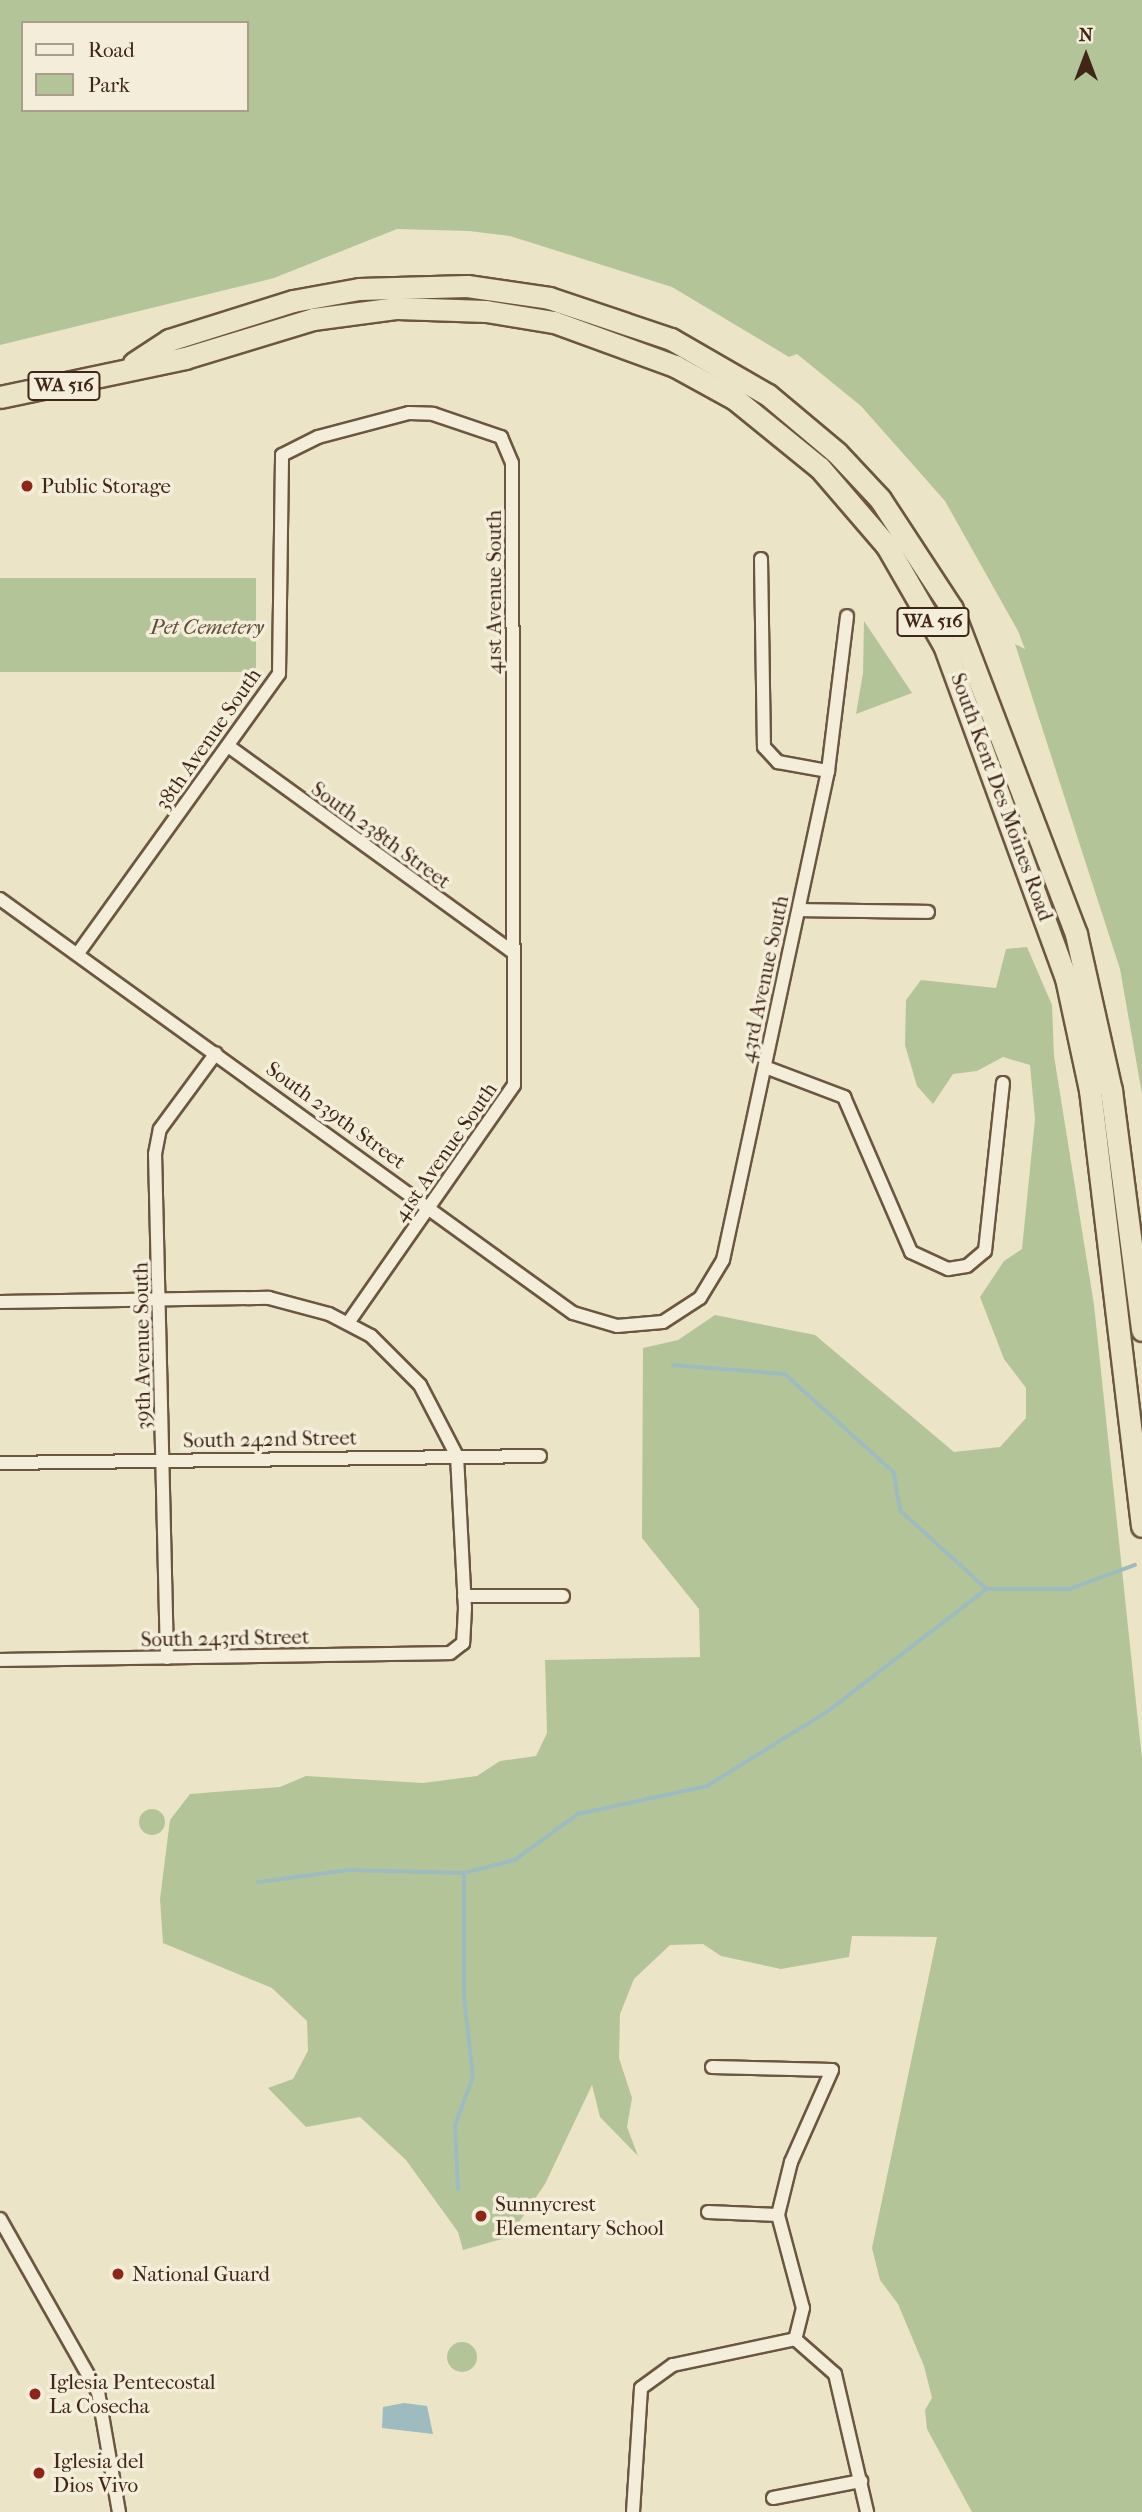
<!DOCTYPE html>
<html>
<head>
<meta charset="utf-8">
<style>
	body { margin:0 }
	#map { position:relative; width:1142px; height:2512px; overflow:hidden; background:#ece4c6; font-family:"IM FELL French Canon",serif }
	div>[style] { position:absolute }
	.green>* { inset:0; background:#b3c598; transform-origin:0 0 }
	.round { border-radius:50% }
	.water>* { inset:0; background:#9ebcc0 }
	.stream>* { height:3.5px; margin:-1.75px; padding:0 1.75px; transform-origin:1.75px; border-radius:1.75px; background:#9ebcc0 }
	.roads { filter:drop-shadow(2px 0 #6b5642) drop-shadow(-2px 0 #6b5642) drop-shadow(0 2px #6b5642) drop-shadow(0 -2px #6b5642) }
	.minor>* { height:12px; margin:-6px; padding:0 6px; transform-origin:6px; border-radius:6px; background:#f3edda }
	.trunk>* { height:21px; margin:-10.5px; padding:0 10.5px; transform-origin:10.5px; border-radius:10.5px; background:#ece4c6 }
	.dots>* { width:19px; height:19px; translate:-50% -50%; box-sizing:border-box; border:4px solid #f3edda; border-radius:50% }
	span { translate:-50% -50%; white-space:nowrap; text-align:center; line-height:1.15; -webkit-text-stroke:7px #f3edda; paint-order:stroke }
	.shield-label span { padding:2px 5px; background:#f3edda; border:2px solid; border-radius:5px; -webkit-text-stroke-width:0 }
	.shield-label { font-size:19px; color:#402616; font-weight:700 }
	.poi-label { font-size:21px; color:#402616 }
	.left { translate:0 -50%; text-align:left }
	.street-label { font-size:21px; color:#402616 }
	.park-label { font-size:21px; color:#5d4e36; font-style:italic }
	.legend { position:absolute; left:21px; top:21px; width:228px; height:91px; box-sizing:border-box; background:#f3edda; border:2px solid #ab9d8c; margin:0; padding:9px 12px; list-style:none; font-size:21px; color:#402616 }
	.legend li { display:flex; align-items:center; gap:14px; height:35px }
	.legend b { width:35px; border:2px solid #ab9d8c }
	.north { position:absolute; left:1051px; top:21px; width:70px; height:70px; -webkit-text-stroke:5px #f3edda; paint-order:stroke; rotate:0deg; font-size:19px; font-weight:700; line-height:28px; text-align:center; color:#402616 }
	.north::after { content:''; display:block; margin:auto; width:24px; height:32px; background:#402616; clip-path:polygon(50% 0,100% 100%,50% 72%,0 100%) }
</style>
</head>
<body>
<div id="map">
	<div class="green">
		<i style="clip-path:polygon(evenodd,0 0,1142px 0,1142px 1094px,1120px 969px,1015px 644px,1025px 649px,1018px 631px,945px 501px,861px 406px,797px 354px,789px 357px,672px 287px,510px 236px,469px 231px,397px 229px,274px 278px,0 345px,0 0,23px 23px,247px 23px,247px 110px,23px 110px,23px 23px)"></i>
		<i style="left:256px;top:578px;width:94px;height:256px;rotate:90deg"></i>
		<i style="clip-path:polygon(864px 621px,912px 693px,856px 714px,863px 673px)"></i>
		<i style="clip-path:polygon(1027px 947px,1052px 1005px,1054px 1056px,1094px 1305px,1142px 1759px,1142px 2512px,972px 2512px,927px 2429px,925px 2410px,932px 2398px,924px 2366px,898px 2304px,880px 2280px,872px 2248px,937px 1937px,852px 1936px,849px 1957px,781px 1969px,721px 1956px,703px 1944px,670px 1945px,634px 1979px,620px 2014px,619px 2058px,632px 2098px,627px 2127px,638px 2156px,600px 2117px,592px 2085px,545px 2184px,509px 2237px,463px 2250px,458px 2232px,406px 2160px,360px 2117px,306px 2127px,268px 2088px,293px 2079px,308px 2051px,307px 2021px,272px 1988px,163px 1943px,160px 1899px,170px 1820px,190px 1794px,280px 1787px,306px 1776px,423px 1783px,477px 1776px,500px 1761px,536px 1756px,547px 1733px,545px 1660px,700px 1657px,699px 1609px,642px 1538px,643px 1348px,678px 1340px,715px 1315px,815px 1335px,954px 1452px,1000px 1447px,1026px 1418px,1026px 1388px,1004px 1359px,980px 1297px,1004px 1261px,1022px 1249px,1035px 1119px,1030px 1065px,1003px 1057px,977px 1071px,953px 1074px,933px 1104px,917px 1086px,905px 1045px,906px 1000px,921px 980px,996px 988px,1006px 949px)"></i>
		<i class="round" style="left:139px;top:1809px;width:26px;height:26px"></i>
		<i class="round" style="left:447px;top:2342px;width:30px;height:30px"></i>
	</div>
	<div class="water">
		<i style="clip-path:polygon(404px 2403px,427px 2406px,433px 2434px,382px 2428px,383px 2407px)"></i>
	</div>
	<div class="stream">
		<i style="left:673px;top:1365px;width:112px;rotate:4.6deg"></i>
		<i style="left:785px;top:1374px;width:147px;rotate:42deg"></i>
		<i style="left:894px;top:1472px;width:40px;rotate:80deg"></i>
		<i style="left:901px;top:1511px;width:116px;rotate:42.2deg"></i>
		<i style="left:258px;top:1882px;width:92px;rotate:-7.5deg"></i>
		<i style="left:349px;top:1870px;width:115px;rotate:1.5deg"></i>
		<i style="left:464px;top:1873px;width:53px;rotate:-14.3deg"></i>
		<i style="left:515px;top:1860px;width:78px;rotate:-36.1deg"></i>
		<i style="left:578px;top:1814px;width:132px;rotate:-12.2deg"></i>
		<i style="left:707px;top:1786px;width:141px;rotate:-31.7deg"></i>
		<i style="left:827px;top:1712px;width:202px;rotate:-37.6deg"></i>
		<i style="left:987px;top:1589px;width:83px"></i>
		<i style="left:1070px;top:1589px;width:69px;rotate:-20.3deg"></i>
		<i style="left:458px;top:2189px;width:64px;rotate:-92.7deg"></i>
		<i style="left:455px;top:2125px;width:51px;rotate:-69.4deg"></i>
		<i style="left:473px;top:2077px;width:81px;rotate:-96.4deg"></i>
		<i style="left:464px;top:1997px;width:124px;rotate:-90deg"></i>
	</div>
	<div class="roads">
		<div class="minor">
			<i style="left:761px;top:559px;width:188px;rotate:89.1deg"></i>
			<i style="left:764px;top:747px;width:21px;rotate:47deg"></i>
			<i style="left:778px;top:762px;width:51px;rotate:10.2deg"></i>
			<i style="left:228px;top:746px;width:352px;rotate:35.9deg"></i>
			<i style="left:0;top:899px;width:707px;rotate:35.85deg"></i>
			<i style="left:573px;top:1313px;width:46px;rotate:16.5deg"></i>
			<i style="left:617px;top:1326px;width:46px;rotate:-5deg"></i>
			<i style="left:663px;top:1322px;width:44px;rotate:-33deg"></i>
			<i style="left:700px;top:1298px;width:44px;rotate:-58.8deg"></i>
			<i style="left:723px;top:1260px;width:500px;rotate:-77.88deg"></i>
			<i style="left:828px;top:771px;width:156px;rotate:-83deg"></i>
			<i style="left:800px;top:910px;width:128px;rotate:0.9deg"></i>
			<i style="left:79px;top:952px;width:342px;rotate:-54.3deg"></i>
			<i style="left:279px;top:674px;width:219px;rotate:-89.2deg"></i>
			<i style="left:282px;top:455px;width:40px;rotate:-26.6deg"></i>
			<i style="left:318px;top:437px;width:94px;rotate:-14.8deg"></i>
			<i style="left:409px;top:413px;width:24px;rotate:2deg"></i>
			<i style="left:433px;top:414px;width:72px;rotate:18.7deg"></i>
			<i style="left:501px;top:437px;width:28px;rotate:67deg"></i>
			<i style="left:512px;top:463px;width:622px;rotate:89.82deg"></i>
			<i style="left:514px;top:1085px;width:290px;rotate:124.9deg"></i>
			<i style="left:765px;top:1067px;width:85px;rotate:20.8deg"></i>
			<i style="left:844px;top:1097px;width:169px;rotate:66.6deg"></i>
			<i style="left:911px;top:1252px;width:41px;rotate:24.7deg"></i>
			<i style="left:948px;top:1269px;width:19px;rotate:-9deg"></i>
			<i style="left:967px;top:1266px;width:23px;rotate:-40deg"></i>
			<i style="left:985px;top:1251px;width:169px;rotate:-83.9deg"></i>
			<i style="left:0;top:1302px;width:269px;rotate:-0.9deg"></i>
			<i style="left:269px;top:1298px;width:62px;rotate:14.9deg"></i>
			<i style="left:329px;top:1314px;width:47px;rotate:27.6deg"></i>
			<i style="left:371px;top:1336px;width:69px;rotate:45deg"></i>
			<i style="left:420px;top:1385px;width:80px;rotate:62.5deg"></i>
			<i style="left:457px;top:1456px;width:152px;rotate:87deg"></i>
			<i style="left:465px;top:1608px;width:35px;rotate:93deg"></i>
			<i style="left:463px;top:1643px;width:16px;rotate:142deg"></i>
			<i style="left:450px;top:1653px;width:450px;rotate:179.1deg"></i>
			<i style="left:0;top:1463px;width:540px;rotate:-0.74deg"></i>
			<i style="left:464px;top:1596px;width:99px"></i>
			<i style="left:167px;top:1658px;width:504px;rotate:-91.36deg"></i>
			<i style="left:155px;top:1154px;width:25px;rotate:-79deg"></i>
			<i style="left:160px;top:1129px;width:94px;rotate:-53.6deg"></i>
			<i style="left:712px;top:2067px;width:120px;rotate:1.4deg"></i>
			<i style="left:832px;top:2070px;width:101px;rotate:114deg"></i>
			<i style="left:791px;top:2162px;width:55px;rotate:103.8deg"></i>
			<i style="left:778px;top:2215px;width:96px;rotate:75deg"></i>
			<i style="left:803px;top:2308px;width:32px;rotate:104deg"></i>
			<i style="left:708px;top:2212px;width:70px;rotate:2.5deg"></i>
			<i style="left:0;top:2219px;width:199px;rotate:60.5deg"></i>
			<i style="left:98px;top:2392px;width:122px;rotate:80.1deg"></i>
			<i style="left:795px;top:2339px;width:53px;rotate:41.2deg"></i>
			<i style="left:835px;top:2374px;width:142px;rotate:76.9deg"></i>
			<i style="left:773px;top:2498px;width:90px;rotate:-10.9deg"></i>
			<i style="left:633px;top:2512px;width:124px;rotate:-86.3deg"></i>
			<i style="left:641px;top:2388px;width:39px;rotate:-36deg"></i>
			<i style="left:673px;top:2365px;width:125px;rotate:-12deg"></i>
		</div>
		<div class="trunk">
			<i style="left:134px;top:363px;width:42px;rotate:-33.3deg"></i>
			<i style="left:169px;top:340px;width:130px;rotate:-17.5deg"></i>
			<i style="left:293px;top:301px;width:67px;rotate:-10.3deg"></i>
			<i style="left:359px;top:289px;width:108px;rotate:-1.6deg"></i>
			<i style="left:467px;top:286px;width:83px;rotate:8.3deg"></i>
			<i style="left:549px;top:298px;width:129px;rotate:18.6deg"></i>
			<i style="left:671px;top:339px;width:112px;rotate:30deg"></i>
			<i style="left:768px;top:395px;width:90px;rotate:40deg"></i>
			<i style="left:837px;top:453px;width:63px;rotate:46.9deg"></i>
			<i style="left:880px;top:499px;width:131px;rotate:56.8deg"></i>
			<i style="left:952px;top:609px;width:348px;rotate:69.1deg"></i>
			<i style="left:1076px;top:934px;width:160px;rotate:77.4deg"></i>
			<i style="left:1111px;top:1090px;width:242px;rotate:82.6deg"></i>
			<i style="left:0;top:397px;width:189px;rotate:-11.9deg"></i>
			<i style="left:185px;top:358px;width:134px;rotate:-16.9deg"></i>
			<i style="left:313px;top:319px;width:85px;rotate:-7.5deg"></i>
			<i style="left:397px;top:308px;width:89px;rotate:1.9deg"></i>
			<i style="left:486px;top:311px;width:69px;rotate:9.2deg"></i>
			<i style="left:554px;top:322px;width:129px;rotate:20deg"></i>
			<i style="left:675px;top:366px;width:68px;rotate:28.8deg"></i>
			<i style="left:735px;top:399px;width:109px;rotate:39.1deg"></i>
			<i style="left:820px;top:468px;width:103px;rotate:49.3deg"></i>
			<i style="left:887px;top:546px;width:114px;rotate:60.1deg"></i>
			<i style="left:944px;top:645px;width:355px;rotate:69.9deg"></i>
			<i style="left:1066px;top:978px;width:115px;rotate:77.9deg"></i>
			<i style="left:1090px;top:1090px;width:439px;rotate:83.2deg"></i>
		</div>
	</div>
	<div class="dots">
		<i style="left:27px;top:486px;background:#8f2418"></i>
		<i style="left:481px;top:2216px;background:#8f2418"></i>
		<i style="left:118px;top:2274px;background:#8f2418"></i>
		<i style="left:35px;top:2394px;background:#8f2418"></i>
		<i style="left:39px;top:2473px;background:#8f2418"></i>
	</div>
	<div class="shield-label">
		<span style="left:64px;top:386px">WA 516</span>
		<span style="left:933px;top:622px">WA 516</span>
	</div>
	<div class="poi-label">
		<span class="left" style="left:41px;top:486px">Public Storage</span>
		<span class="left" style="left:495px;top:2216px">Sunnycrest<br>Elementary School</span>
		<span class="left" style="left:132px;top:2274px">National Guard</span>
		<span class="left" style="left:49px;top:2394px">Iglesia Pentecostal<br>La Cosecha</span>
		<span class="left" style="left:53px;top:2473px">Iglesia del<br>Dios Vivo</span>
	</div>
	<div class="street-label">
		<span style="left:494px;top:592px;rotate:-90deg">41st Avenue South</span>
		<span style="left:208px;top:739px;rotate:-55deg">38th Avenue South</span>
		<span style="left:1002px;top:797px;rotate:70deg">South Kent Des Moines Road</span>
		<span style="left:381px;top:835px;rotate:36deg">South 238th Street</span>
		<span style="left:764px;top:979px;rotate:-78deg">43rd Avenue South</span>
		<span style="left:336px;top:1115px;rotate:36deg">South 239th Street</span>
		<span style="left:445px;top:1152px;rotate:-55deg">41st Avenue South</span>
		<span style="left:142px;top:1346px;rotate:-91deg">39th Avenue South</span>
		<span style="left:270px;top:1439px;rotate:-1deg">South 242nd Street</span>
		<span style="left:225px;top:1638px;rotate:-1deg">South 243rd Street</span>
	</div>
	<div class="park-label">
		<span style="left:207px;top:627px">Pet Cemetery</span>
	</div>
	<ul class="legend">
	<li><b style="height:9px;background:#f3edda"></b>Road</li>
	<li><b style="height:19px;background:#b3c598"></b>Park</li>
	</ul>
	<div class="north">N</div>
</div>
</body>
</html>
